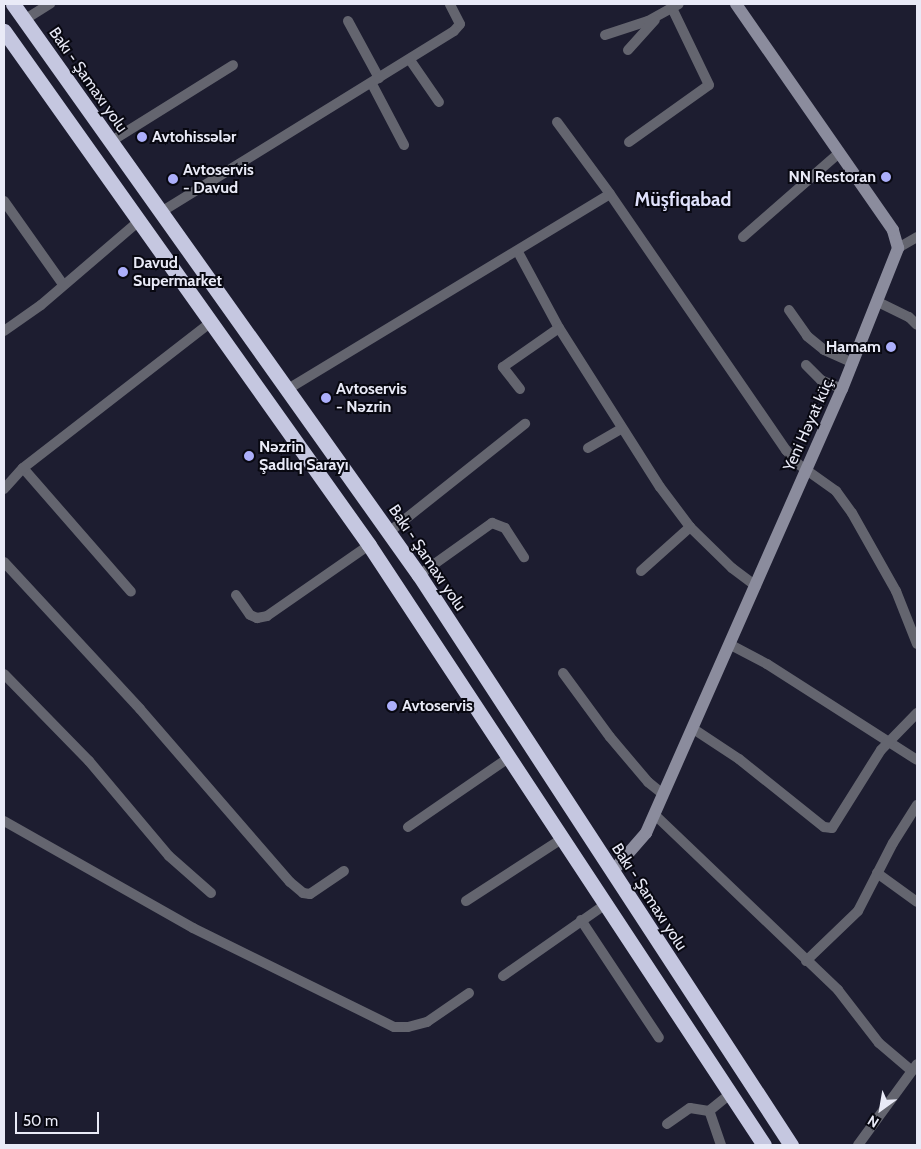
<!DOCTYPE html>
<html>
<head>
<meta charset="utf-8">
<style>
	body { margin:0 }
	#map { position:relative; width:921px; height:1149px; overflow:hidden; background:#1d1d30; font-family:Cabin,sans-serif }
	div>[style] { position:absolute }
	.street>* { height:10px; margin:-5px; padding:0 5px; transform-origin:5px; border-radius:5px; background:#64656f }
	.secondary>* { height:12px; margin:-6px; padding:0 6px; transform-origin:6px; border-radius:6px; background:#8b8c9d }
	.highway>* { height:15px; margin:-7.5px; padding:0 7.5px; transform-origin:7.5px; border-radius:7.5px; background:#c5c7e0 }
	.dots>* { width:14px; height:14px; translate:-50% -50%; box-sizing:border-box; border:2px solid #080811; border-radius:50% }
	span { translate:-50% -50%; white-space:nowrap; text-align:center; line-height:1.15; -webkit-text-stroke:4px #080811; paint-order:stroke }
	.street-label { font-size:16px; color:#e9eaf7 }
	.poi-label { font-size:16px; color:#e9eaf7; font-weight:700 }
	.left { translate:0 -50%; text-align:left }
	.right { translate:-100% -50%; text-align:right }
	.quarter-label { font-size:19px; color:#dfe1fb; font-weight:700 }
	.frame { position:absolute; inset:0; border:5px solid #e9eaf7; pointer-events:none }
	.north { position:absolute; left:856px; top:1084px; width:50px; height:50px; -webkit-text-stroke:4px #080811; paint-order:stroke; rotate:212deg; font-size:14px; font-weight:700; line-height:20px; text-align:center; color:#e9eaf7 }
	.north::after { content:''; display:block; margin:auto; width:18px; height:22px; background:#e9eaf7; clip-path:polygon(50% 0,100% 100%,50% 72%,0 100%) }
	.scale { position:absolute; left:15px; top:1112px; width:84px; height:22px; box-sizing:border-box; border:2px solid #e9eaf7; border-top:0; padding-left:6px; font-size:15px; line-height:18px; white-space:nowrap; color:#e9eaf7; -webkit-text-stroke:4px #080811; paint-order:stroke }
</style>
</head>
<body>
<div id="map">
	<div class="street">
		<i style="left:24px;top:20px;width:31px;rotate:-32deg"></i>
		<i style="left:348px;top:21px;width:65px;rotate:61.5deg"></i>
		<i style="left:605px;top:35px;width:45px;rotate:-18deg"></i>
		<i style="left:648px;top:21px;width:35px;rotate:-29deg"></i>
		<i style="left:628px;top:50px;width:40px;rotate:-48deg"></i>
		<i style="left:410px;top:60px;width:51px;rotate:55.4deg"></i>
		<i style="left:372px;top:84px;width:69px;rotate:62.3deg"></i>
		<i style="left:557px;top:122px;width:89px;rotate:53.6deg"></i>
		<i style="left:610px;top:194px;width:311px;rotate:55.5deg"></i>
		<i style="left:786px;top:450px;width:18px;rotate:49deg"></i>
		<i style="left:798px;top:464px;width:47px;rotate:35.4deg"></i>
		<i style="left:836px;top:491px;width:27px;rotate:54deg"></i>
		<i style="left:852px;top:513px;width:90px;rotate:60.6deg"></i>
		<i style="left:896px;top:591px;width:57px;rotate:68.4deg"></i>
		<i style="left:110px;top:142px;width:145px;rotate:-32deg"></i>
		<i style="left:629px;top:142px;width:98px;rotate:-35.5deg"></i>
		<i style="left:709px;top:85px;width:85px;rotate:-115.7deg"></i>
		<i style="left:4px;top:201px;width:100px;rotate:54.7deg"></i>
		<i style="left:161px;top:212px;width:344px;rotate:-31.7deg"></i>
		<i style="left:454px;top:31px;width:9px;rotate:-49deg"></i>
		<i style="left:460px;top:24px;width:22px;rotate:-117deg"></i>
		<i style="left:743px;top:237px;width:128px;rotate:-41.2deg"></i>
		<i style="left:898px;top:248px;width:22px;rotate:-30deg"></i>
		<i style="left:518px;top:252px;width:86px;rotate:61.7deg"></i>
		<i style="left:559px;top:328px;width:188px;rotate:57.6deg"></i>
		<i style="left:660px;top:487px;width:50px;rotate:53.1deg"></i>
		<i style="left:690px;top:527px;width:59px;rotate:44.3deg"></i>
		<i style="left:732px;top:568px;width:30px;rotate:37deg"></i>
		<i style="left:878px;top:302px;width:34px;rotate:26deg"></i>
		<i style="left:909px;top:317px;width:11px;rotate:45deg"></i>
		<i style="left:789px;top:310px;width:32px;rotate:55deg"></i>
		<i style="left:807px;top:336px;width:22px;rotate:39deg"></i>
		<i style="left:824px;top:350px;width:32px;rotate:24deg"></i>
		<i style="left:4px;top:331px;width:45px;rotate:-35.1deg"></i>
		<i style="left:41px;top:305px;width:129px;rotate:-40.6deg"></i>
		<i style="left:806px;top:365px;width:21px;rotate:45deg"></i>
		<i style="left:821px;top:380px;width:23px;rotate:23deg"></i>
		<i style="left:288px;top:389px;width:376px;rotate:-31.2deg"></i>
		<i style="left:520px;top:389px;width:28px;rotate:-128deg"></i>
		<i style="left:503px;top:367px;width:68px;rotate:-34.9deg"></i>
		<i style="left:588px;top:448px;width:39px;rotate:-30deg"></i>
		<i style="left:23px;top:468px;width:164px;rotate:48.9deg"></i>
		<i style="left:4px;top:489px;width:28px;rotate:-48deg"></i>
		<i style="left:23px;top:468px;width:238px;rotate:-37.8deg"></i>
		<i style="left:389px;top:532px;width:174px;rotate:-38.5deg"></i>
		<i style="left:4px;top:562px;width:200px;rotate:47.2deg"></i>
		<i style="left:140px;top:709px;width:229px;rotate:49.1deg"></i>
		<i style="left:290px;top:882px;width:17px;rotate:40deg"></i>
		<i style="left:303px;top:893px;width:7px;rotate:8deg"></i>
		<i style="left:310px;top:894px;width:41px;rotate:-34.1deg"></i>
		<i style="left:641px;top:571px;width:66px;rotate:-41.9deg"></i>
		<i style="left:419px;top:575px;width:90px;rotate:-35.5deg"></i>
		<i style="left:492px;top:523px;width:14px;rotate:21deg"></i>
		<i style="left:505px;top:528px;width:35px;rotate:57deg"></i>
		<i style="left:236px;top:595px;width:24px;rotate:55deg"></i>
		<i style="left:250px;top:615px;width:8px;rotate:23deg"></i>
		<i style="left:257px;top:618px;width:10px;rotate:-11deg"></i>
		<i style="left:267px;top:616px;width:124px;rotate:-34.8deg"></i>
		<i style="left:729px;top:644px;width:43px;rotate:27.8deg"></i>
		<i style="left:767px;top:664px;width:178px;rotate:32.6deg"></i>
		<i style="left:563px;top:673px;width:79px;rotate:53.7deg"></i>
		<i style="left:610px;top:737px;width:59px;rotate:49.8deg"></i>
		<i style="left:648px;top:782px;width:19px;rotate:39deg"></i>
		<i style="left:4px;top:674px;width:122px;rotate:45.7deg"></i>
		<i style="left:89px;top:761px;width:124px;rotate:49.9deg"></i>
		<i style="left:169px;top:856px;width:56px;rotate:41.4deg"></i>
		<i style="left:692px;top:728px;width:56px;rotate:33.4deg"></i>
		<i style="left:739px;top:759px;width:109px;rotate:38.7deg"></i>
		<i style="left:824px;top:827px;width:8px;rotate:7deg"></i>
		<i style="left:832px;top:828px;width:92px;rotate:-57.9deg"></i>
		<i style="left:881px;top:750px;width:52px;rotate:-45.8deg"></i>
		<i style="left:654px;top:814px;width:255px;rotate:43.7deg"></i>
		<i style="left:838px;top:990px;width:67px;rotate:52.3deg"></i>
		<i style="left:879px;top:1043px;width:43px;rotate:40.3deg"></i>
		<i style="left:4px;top:821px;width:217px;rotate:29.5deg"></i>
		<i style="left:193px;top:928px;width:224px;rotate:26.2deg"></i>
		<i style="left:394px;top:1027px;width:14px"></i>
		<i style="left:408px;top:1027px;width:20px;rotate:-15deg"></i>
		<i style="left:427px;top:1022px;width:51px;rotate:-34.6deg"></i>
		<i style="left:408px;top:827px;width:124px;rotate:-34.5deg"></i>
		<i style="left:877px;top:873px;width:49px;rotate:35.9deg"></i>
		<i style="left:466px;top:901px;width:116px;rotate:-33deg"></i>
		<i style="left:581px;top:920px;width:141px;rotate:56.5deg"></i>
		<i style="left:806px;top:961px;width:72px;rotate:-43.9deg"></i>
		<i style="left:858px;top:911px;width:76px;rotate:-62.8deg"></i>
		<i style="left:893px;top:843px;width:45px;rotate:-57.7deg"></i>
		<i style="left:503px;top:976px;width:126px;rotate:-35deg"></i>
		<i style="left:667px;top:1124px;width:28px;rotate:-35deg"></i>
		<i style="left:690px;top:1108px;width:19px;rotate:9deg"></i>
		<i style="left:721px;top:1145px;width:36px;rotate:-109deg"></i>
		<i style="left:709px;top:1111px;width:28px;rotate:-39deg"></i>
		<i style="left:858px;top:1145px;width:100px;rotate:-53.9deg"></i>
	</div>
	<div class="secondary">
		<i style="left:612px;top:872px;width:52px;rotate:-48.9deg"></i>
		<i style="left:646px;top:833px;width:485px;rotate:-66.2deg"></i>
		<i style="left:842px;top:389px;width:152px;rotate:-68.3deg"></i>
		<i style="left:898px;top:248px;width:19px;rotate:-106deg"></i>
		<i style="left:893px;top:230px;width:275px;rotate:-124.8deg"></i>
	</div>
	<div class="highway">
		<i style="left:13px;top:4px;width:701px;rotate:54.59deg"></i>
		<i style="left:419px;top:575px;width:681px;rotate:56.87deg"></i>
		<i style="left:4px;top:31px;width:630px;rotate:54.62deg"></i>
		<i style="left:369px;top:545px;width:718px;rotate:56.64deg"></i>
	</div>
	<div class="dots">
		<i style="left:142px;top:137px;background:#acaffb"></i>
		<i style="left:886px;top:177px;background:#acaffb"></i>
		<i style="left:173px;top:179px;background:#acaffb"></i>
		<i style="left:123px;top:272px;background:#acaffb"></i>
		<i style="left:891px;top:347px;background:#acaffb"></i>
		<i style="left:326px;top:398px;background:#acaffb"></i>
		<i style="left:249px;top:456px;background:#acaffb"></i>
		<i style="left:392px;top:706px;background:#acaffb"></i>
	</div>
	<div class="street-label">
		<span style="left:88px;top:80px;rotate:55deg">Bakı - Şamaxı yolu</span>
		<span style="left:809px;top:424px;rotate:-66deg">Yeni Həyat küç.</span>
		<span style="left:427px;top:558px;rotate:56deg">Bakı - Şamaxı yolu</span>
		<span style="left:649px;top:897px;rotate:57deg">Bakı - Şamaxı yolu</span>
	</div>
	<div class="poi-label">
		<span class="left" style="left:152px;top:137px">Avtohissələr</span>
		<span class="left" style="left:183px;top:179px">Avtoservis<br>- Davud</span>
		<span class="right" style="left:876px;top:177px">NN Restoran</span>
		<span class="left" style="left:133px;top:272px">Davud<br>Supermarket</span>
		<span class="right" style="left:881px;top:347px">Hamam</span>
		<span class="left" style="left:336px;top:398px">Avtoservis<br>- Nəzrin</span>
		<span class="left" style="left:259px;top:456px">Nəzrin<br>Şadlıq Sarayı</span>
		<span class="left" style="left:402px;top:706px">Avtoservis</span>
	</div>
	<div class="quarter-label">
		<span style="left:683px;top:200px">Müşfiqabad</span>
	</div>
	<div class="frame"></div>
	<div class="north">N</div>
	<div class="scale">50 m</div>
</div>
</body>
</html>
